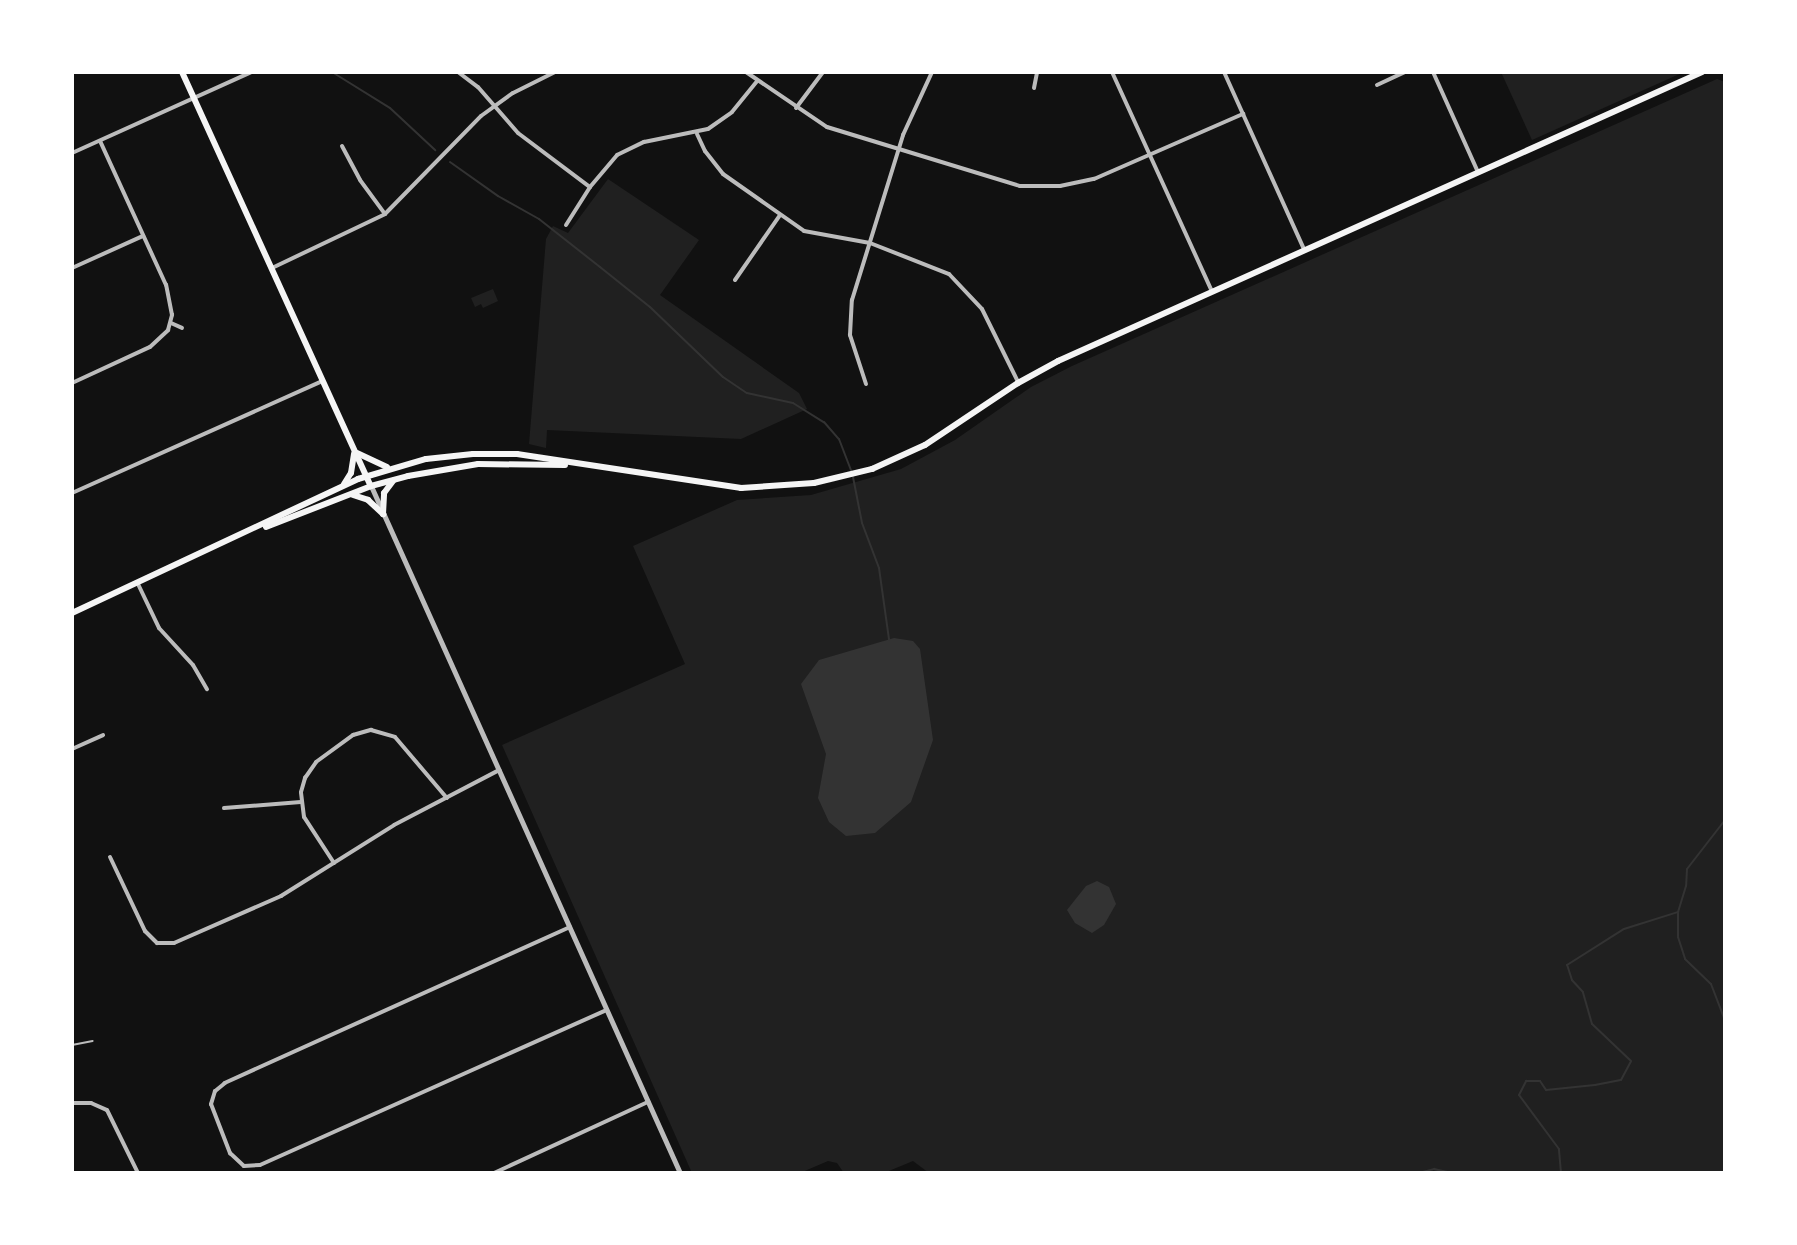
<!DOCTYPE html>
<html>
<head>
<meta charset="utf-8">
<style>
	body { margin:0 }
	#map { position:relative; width:1797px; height:1245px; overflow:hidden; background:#111; font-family:Roboto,sans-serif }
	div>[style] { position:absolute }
	.green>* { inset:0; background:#202020 }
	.water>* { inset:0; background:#333 }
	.stream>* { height:2px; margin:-1px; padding:0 1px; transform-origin:1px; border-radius:1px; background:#333 }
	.service>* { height:2px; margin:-1px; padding:0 1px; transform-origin:1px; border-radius:1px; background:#bcbcbc }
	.minor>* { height:4px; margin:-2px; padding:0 2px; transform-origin:2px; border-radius:2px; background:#bcbcbc }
	.tertiary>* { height:5px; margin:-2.5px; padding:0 2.5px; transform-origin:2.5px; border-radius:2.5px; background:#bcbcbc }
	.secondary>* { height:6px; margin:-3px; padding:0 3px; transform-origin:3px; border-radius:3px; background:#f5f5f5 }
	span { translate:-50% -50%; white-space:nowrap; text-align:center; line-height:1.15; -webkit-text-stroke:8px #fff; paint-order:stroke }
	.frame { position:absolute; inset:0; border:74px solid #fff; pointer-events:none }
</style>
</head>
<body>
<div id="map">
	<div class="green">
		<i style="clip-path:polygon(1501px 72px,1684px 72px,1532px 140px)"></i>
		<i style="clip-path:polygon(1717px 79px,1725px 82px,1725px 1173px,929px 1173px,913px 1161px,884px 1173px,844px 1173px,837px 1163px,828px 1161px,800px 1173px,692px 1173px,502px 745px,685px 664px,633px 546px,737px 500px,811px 495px,901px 469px,955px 440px,1031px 387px,1072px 366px)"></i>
		<i style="clip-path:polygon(608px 179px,699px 240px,660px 295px,799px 393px,807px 409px,741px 439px,547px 430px,546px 448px,529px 444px,546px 239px,553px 226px,568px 233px)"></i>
		<i style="clip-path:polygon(493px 289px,498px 301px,483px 308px,481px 304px,475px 307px,471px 298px)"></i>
	</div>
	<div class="water">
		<i style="clip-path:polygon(894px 638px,913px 641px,920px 649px,933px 740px,911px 802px,875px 833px,846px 836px,829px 822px,818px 798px,826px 754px,801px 684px,819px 660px)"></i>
		<i style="clip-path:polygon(1097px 881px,1109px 887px,1116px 904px,1104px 925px,1092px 933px,1075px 923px,1067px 910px,1086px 886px)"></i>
	</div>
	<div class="stream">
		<i style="left:332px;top:72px;width:68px;rotate:31.8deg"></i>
		<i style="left:390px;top:108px;width:62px;rotate:43deg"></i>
		<i style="left:450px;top:162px;width:59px;rotate:35.3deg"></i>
		<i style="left:498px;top:196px;width:47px;rotate:29.3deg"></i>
		<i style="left:539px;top:219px;width:78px;rotate:38.2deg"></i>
		<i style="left:600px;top:267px;width:64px;rotate:38.7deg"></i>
		<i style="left:650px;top:307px;width:101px;rotate:43.8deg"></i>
		<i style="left:723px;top:377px;width:29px;rotate:34deg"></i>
		<i style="left:747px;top:393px;width:47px;rotate:12.3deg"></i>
		<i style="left:793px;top:403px;width:36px;rotate:32deg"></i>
		<i style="left:824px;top:422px;width:23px;rotate:49deg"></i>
		<i style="left:839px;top:439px;width:34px;rotate:69deg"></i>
		<i style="left:853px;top:477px;width:47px;rotate:78.9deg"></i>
		<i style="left:862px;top:523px;width:48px;rotate:69.3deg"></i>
		<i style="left:879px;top:568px;width:72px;rotate:82deg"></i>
		<i style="left:1725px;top:820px;width:62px;rotate:127.8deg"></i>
		<i style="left:1687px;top:869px;width:17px;rotate:93deg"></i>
		<i style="left:1686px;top:886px;width:27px;rotate:107deg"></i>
		<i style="left:1678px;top:912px;width:25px;rotate:90deg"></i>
		<i style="left:1678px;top:937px;width:23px;rotate:72deg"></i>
		<i style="left:1685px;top:959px;width:36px;rotate:44deg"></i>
		<i style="left:1711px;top:984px;width:40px;rotate:69deg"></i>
		<i style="left:1419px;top:1173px;width:16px;rotate:-15deg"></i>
		<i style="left:1434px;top:1169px;width:17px;rotate:13deg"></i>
		<i style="left:1561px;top:1173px;width:24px;rotate:-95deg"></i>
		<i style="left:1559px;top:1149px;width:67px;rotate:-126.5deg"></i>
		<i style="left:1519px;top:1095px;width:16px;rotate:-63deg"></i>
		<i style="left:1526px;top:1081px;width:14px"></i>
		<i style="left:1540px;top:1081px;width:11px;rotate:56deg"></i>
		<i style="left:1546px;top:1090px;width:49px;rotate:-5.8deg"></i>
		<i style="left:1595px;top:1085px;width:26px;rotate:-11deg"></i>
		<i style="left:1621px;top:1080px;width:21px;rotate:-62deg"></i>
		<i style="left:1631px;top:1061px;width:54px;rotate:-136.5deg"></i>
		<i style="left:1592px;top:1024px;width:33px;rotate:-106deg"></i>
		<i style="left:1583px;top:992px;width:16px;rotate:-133deg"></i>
		<i style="left:1572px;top:980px;width:16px;rotate:-108deg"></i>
		<i style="left:1567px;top:965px;width:67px;rotate:-32.3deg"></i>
		<i style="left:1624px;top:929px;width:57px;rotate:-17.5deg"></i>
	</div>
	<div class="service">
		<i style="left:72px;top:1045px;width:21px;rotate:-11deg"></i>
	</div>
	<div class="minor">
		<i style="left:458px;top:72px;width:25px;rotate:37deg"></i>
		<i style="left:478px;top:87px;width:61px;rotate:49deg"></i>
		<i style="left:518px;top:133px;width:90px;rotate:36.9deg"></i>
		<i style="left:746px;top:72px;width:98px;rotate:34.2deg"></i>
		<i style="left:827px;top:127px;width:202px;rotate:17deg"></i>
		<i style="left:1020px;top:186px;width:40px"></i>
		<i style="left:1060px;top:186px;width:35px;rotate:-12deg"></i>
		<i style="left:1094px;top:179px;width:163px;rotate:-23.6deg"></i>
		<i style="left:1112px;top:72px;width:241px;rotate:65.5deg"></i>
		<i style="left:1224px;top:72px;width:194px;rotate:65.7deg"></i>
		<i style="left:1433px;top:72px;width:110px;rotate:65.8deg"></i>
		<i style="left:1377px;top:85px;width:31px;rotate:-25deg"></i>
		<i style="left:1034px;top:88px;width:16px;rotate:-79deg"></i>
		<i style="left:796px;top:108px;width:45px;rotate:-53.1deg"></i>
		<i style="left:697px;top:134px;width:19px;rotate:65deg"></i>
		<i style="left:705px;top:151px;width:29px;rotate:52deg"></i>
		<i style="left:723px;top:174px;width:99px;rotate:35.1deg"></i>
		<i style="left:804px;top:231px;width:67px;rotate:10.3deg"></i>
		<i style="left:870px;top:243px;width:85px;rotate:21.4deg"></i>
		<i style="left:949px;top:274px;width:48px;rotate:46.7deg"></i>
		<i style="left:982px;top:309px;width:81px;rotate:63.7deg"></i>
		<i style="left:342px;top:146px;width:38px;rotate:62deg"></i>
		<i style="left:360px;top:180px;width:42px;rotate:53.7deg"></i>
		<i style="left:72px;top:153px;width:196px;rotate:-24.3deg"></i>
		<i style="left:566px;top:225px;width:45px;rotate:-57.7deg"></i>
		<i style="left:590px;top:187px;width:42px;rotate:-49.8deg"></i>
		<i style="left:617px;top:155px;width:30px;rotate:-26deg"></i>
		<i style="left:644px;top:142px;width:65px;rotate:-11.5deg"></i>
		<i style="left:708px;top:129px;width:29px;rotate:-35deg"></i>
		<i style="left:732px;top:112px;width:40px;rotate:-51deg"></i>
		<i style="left:72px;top:268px;width:78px;rotate:-24.3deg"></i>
		<i style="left:272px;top:268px;width:125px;rotate:-25.5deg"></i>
		<i style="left:385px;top:214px;width:137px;rotate:-45.6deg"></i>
		<i style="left:481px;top:116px;width:39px;rotate:-36deg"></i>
		<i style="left:513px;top:93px;width:47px;rotate:-26.6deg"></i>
		<i style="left:735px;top:280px;width:79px;rotate:-55.3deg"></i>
		<i style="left:171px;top:323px;width:12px;rotate:24deg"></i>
		<i style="left:72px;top:383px;width:86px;rotate:-24.8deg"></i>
		<i style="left:150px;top:347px;width:25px;rotate:-43deg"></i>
		<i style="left:168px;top:330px;width:16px;rotate:-75deg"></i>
		<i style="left:172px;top:315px;width:31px;rotate:-101deg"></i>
		<i style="left:166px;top:285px;width:158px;rotate:-114.6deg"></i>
		<i style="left:866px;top:384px;width:52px;rotate:-108.1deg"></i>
		<i style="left:850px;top:335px;width:35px;rotate:-87deg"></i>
		<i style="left:852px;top:300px;width:173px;rotate:-72.8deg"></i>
		<i style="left:903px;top:135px;width:69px;rotate:-65.3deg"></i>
		<i style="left:72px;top:493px;width:274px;rotate:-24.1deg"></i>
		<i style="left:138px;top:584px;width:49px;rotate:64.5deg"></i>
		<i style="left:159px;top:628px;width:50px;rotate:47.4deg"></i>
		<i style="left:193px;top:665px;width:28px;rotate:60deg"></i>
		<i style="left:72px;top:749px;width:34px;rotate:-24deg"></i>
		<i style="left:224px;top:808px;width:77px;rotate:-4.5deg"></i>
		<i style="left:110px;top:857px;width:82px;rotate:64.7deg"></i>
		<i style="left:145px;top:931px;width:17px;rotate:45deg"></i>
		<i style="left:157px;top:943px;width:17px"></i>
		<i style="left:174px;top:943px;width:117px;rotate:-23.7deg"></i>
		<i style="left:281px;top:896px;width:133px;rotate:-32.1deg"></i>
		<i style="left:394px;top:825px;width:119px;rotate:-27.6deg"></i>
		<i style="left:334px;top:863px;width:55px;rotate:-123.1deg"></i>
		<i style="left:304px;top:817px;width:25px;rotate:-97deg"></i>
		<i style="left:301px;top:792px;width:15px;rotate:-74deg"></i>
		<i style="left:305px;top:778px;width:19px;rotate:-55deg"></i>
		<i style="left:316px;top:762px;width:46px;rotate:-36.1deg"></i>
		<i style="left:353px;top:735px;width:19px;rotate:-16deg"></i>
		<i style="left:371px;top:730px;width:25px;rotate:16deg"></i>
		<i style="left:395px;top:737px;width:80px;rotate:49.6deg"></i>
		<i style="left:570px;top:927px;width:379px;rotate:155.7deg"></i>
		<i style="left:225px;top:1083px;width:13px;rotate:141deg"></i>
		<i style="left:215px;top:1091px;width:14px;rotate:107deg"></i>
		<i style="left:211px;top:1104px;width:53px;rotate:68.8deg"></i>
		<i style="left:230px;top:1153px;width:19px;rotate:43deg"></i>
		<i style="left:244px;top:1166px;width:16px;rotate:-4deg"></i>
		<i style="left:260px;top:1165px;width:380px;rotate:-24.1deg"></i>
		<i style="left:72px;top:1103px;width:19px"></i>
		<i style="left:91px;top:1103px;width:17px;rotate:24deg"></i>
		<i style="left:107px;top:1110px;width:70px;rotate:63.8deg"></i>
		<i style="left:494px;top:1173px;width:170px;rotate:-24.8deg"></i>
	</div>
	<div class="tertiary">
		<i style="left:371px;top:486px;width:753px;rotate:65.78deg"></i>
	</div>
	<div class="secondary">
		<i style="left:182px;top:72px;width:455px;rotate:65.5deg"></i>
		<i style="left:357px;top:453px;width:33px;rotate:25deg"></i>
		<i style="left:344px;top:484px;width:13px;rotate:-58deg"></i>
		<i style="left:351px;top:473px;width:20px;rotate:-81deg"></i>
		<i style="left:353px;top:495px;width:16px;rotate:18deg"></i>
		<i style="left:368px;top:500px;width:21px;rotate:43deg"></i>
		<i style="left:383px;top:514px;width:21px;rotate:-87deg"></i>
		<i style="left:384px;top:493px;width:15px;rotate:-53deg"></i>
		<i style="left:266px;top:527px;width:113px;rotate:-21.3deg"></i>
		<i style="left:371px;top:486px;width:38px;rotate:-15deg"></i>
		<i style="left:408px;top:476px;width:71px;rotate:-9.7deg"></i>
		<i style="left:478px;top:464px;width:87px;rotate:0.7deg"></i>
		<i style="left:72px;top:613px;width:316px;rotate:-25.1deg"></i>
		<i style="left:358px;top:479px;width:71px;rotate:-16.4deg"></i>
		<i style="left:426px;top:459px;width:47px;rotate:-6.1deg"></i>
		<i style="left:473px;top:454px;width:44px"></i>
		<i style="left:517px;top:454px;width:227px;rotate:8.6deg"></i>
		<i style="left:741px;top:488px;width:73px;rotate:-3.9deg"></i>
		<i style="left:814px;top:483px;width:60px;rotate:-13.6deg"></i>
		<i style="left:872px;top:469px;width:58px;rotate:-24.4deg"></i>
		<i style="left:925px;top:445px;width:112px;rotate:-33.7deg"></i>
		<i style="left:1018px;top:383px;width:46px;rotate:-28.8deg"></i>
		<i style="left:1058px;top:361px;width:706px;rotate:-24.17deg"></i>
	</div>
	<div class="frame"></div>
</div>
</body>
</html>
